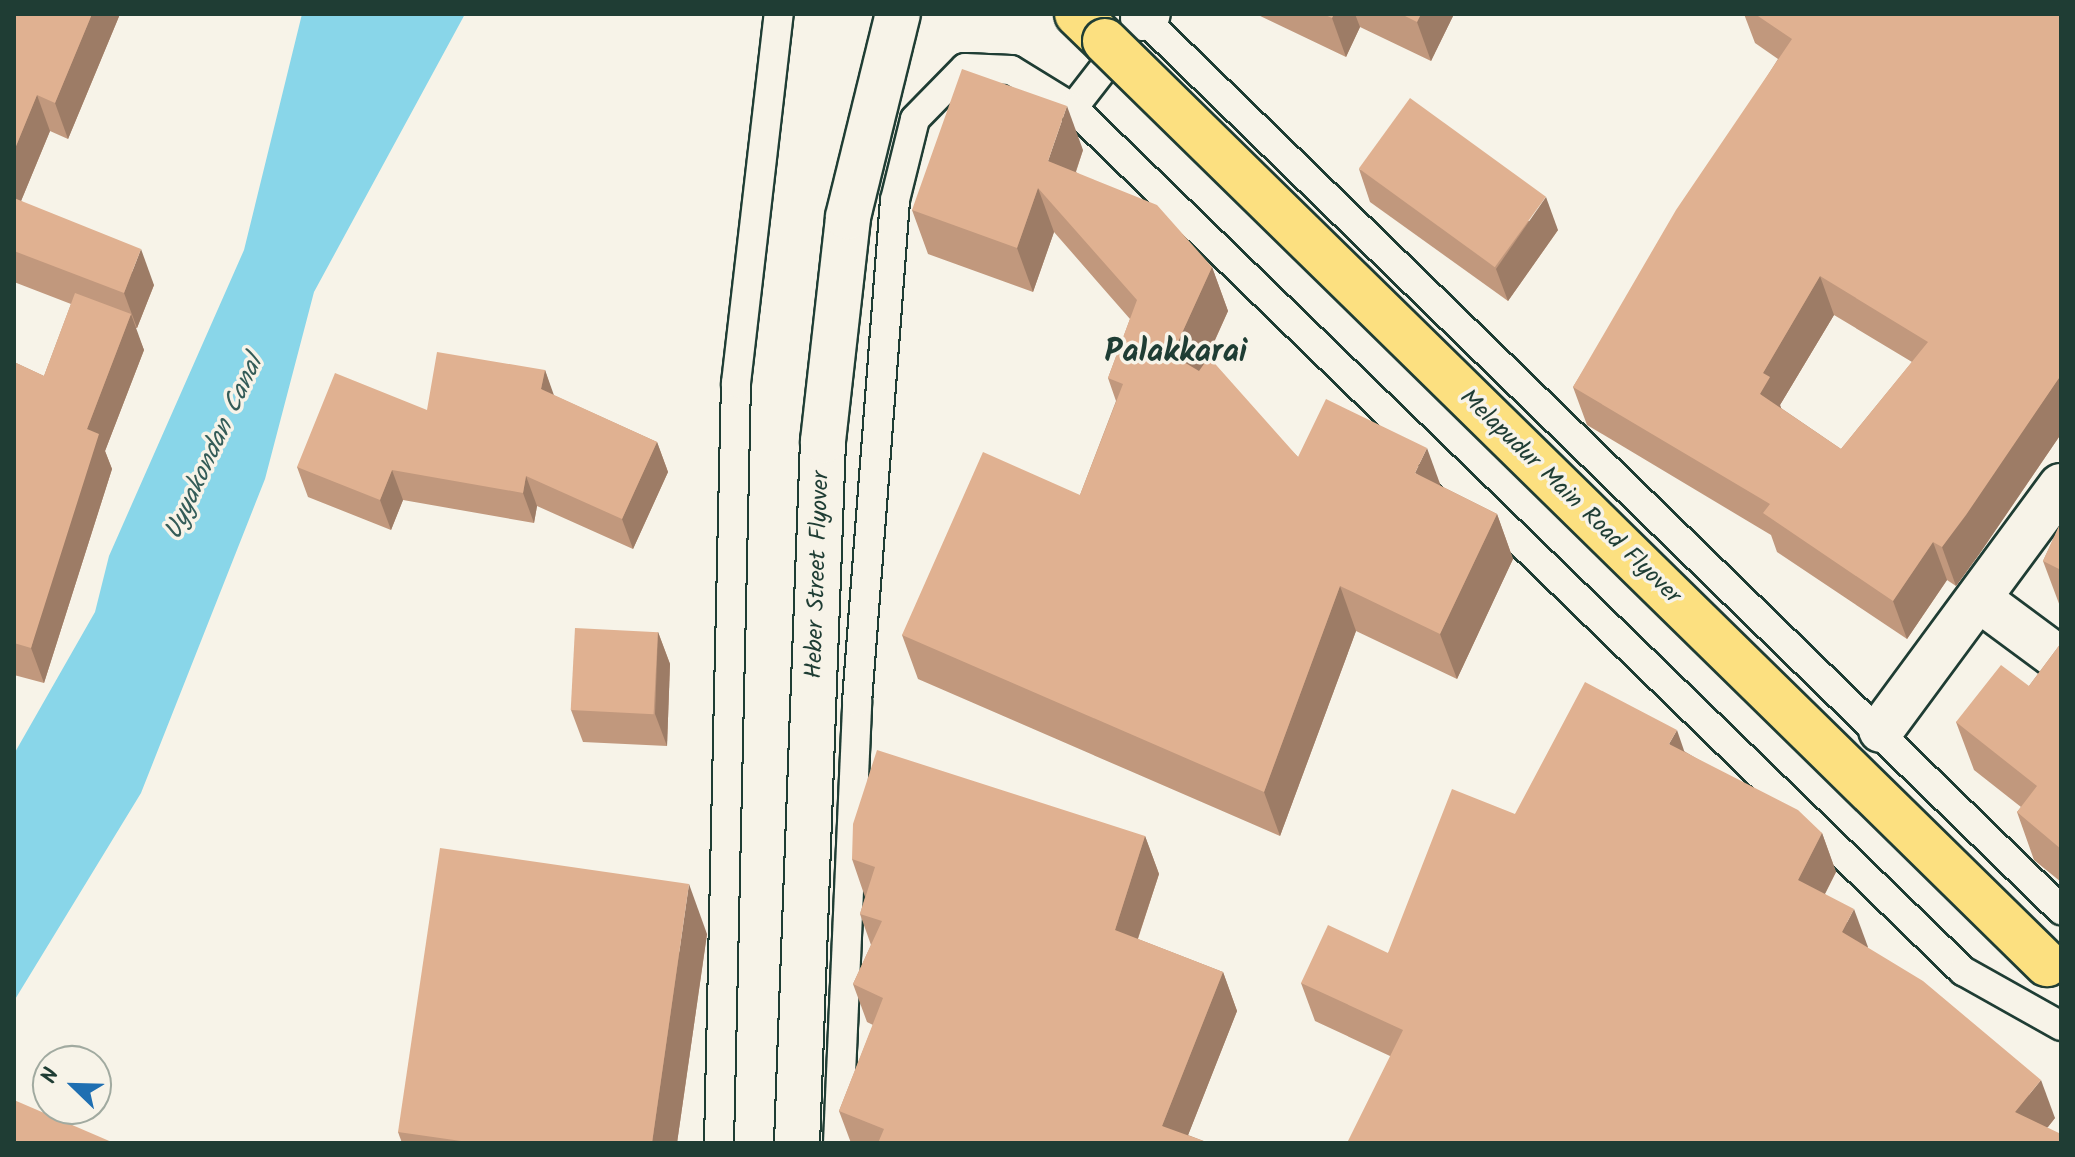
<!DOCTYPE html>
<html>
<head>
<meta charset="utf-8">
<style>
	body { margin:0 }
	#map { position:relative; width:2075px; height:1157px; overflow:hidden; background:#f7f3e8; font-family:Kalam,sans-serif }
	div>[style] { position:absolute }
	.water>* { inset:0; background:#89d6e9 }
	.roads { filter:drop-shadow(2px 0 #1f3d34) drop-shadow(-2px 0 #1f3d34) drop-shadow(0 2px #1f3d34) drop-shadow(0 -2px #1f3d34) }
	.lane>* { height:28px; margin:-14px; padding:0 14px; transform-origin:14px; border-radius:14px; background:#f7f3e8 }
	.street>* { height:44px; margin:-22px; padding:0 22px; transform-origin:22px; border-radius:22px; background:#f7f3e8 }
	.secondary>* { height:44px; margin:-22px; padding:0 22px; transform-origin:22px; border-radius:22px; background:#f7f3e8 }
	.primary>* { height:44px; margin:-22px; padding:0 22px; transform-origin:22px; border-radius:22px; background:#fce080 }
	.bridges { filter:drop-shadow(2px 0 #1f3d34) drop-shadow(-2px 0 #1f3d34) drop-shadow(0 2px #1f3d34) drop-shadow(0 -2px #1f3d34) }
	.primary-bridge>* { height:44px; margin:-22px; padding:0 22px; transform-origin:22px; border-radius:22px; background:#fce080 }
	.wall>* { inset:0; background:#c1987d }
	.shaded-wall>* { inset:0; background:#9d7c66 }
	.building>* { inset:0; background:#e0b191; transform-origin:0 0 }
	span { translate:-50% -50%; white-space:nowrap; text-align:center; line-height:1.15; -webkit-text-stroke:7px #f7f3e8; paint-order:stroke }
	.street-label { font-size:24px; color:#1f3d34 }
	.water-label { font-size:26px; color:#345c58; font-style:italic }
	.district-label { font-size:32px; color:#1f3d34; font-weight:700 }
	.frame { position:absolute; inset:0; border:16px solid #1f3d34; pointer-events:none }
	.north { position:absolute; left:32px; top:1045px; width:80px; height:80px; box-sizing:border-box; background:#f7f3e8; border:2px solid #a1aaa0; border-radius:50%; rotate:293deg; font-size:22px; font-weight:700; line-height:32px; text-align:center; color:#1f3d34 }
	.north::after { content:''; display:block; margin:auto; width:28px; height:36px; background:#1f6fb2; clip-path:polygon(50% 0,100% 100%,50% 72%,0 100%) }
</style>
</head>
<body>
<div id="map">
	<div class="water">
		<i style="clip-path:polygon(302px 14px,465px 14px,314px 292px,265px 479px,141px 793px,14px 1001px,14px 754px,95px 612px,109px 556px,244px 250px)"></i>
	</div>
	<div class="roads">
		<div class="lane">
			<i style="left:1139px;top:14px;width:1286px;rotate:44.18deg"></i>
			<i style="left:1073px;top:108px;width:85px;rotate:-52.2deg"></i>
			<i style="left:719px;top:1143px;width:760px;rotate:-88.72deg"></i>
			<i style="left:736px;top:383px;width:371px;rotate:-83.4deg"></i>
			<i style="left:838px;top:1143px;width:441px;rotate:-87.5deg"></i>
			<i style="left:857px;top:702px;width:503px;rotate:-85.67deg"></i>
			<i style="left:895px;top:200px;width:83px;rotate:-76.1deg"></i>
			<i style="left:915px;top:119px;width:71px;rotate:-45.6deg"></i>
			<i style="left:965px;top:68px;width:46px;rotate:2.5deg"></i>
			<i style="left:1011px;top:70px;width:73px;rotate:31.5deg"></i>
			<i style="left:1073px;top:108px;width:1240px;rotate:44.12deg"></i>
			<i style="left:1963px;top:971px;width:112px;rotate:29.3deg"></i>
		</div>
		<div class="street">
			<i style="left:1980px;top:600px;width:101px;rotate:36.5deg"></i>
			<i style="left:1881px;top:730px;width:303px;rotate:-53.6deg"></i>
		</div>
		<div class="secondary">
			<i style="left:1143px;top:18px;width:6px;rotate:-39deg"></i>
			<i style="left:797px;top:1143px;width:702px;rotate:-87.88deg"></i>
			<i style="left:823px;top:441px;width:225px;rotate:-83.6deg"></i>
			<i style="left:848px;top:217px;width:209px;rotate:-76.2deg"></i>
		</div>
		<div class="primary">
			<i style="left:1077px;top:14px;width:39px;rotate:44deg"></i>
		</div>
	</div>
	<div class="bridges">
		<div class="primary-bridge">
			<i style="left:1105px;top:41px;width:1319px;rotate:44.42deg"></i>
		</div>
	</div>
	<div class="wall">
		<i style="clip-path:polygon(14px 14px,120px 14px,68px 139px,50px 131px,21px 201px,154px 285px,137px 328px,135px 328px,144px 350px,105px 451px,112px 469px,44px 683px,14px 675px,14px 362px,44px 376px,71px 304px,14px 282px)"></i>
		<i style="clip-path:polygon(1256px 14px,1454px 14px,1431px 61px,1360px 27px,1346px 57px)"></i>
		<i style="clip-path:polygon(evenodd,1744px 14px,2061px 14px,2061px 434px,1980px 553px,1956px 586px,1947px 580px,1907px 639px,1777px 552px,1771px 535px,1587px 425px,1573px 387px,1778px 59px,1755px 43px,1744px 14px,1834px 315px,1912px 362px,1841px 449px,1781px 408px,1780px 405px,1834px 315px)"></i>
		<i style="clip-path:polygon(1083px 150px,1076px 172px,1212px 267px,1228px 311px,1204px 365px,1298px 457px,1441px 486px,1497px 514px,1513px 559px,1457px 679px,1356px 631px,1280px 836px,918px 679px,902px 635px,1080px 495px,1116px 401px,1108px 378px,1130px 319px,1054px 232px,1033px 292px,928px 254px,912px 210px)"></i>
		<i style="clip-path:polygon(1359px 169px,1558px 230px,1508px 301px,1370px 202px)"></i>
		<i style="clip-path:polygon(545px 370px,553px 395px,657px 442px,668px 472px,633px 549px,537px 506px,534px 523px,403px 500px,391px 530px,308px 497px,297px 467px,427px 410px)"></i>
		<i style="clip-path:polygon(2061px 522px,2061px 609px,2043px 561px)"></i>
		<i style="clip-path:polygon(658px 632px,670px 664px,667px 746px,583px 742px,571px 710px)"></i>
		<i style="clip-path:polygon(2061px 643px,2061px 882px,2034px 860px,2017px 812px,2021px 807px,1974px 770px,1956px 722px,2029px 686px)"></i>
		<i style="clip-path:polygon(1684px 751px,1822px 833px,1836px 872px,1825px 894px,1867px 948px,2055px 1118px,2048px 1127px,1390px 1056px,1315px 1021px,1301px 983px,1388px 953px,1515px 814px)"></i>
		<i style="clip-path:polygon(1145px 836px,1159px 874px,1138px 939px,1223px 972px,1237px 1011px,1188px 1135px,1209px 1143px,851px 1143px,839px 1111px,873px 1025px,867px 1022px,853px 984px,871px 945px,860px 914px,865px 897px,852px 859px)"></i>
		<i style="clip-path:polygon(707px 934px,677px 1143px,402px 1143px,398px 1132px)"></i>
	</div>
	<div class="shaded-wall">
		<i style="clip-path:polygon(92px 14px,120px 14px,68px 139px,55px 103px)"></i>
		<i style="clip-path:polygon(1334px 14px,1355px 14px,1360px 27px,1346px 57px,1332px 18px)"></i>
		<i style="clip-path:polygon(1421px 14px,1454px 14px,1431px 61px,1417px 22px)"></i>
		<i style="clip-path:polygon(37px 95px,50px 131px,14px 218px,14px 151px)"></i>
		<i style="clip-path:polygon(1067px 106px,1083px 150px,1064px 206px,1048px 161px)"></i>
		<i style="clip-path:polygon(1038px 188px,1054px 232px,1033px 292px,1017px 248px)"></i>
		<i style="clip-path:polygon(1546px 197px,1558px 230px,1508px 301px,1496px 269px)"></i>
		<i style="clip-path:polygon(141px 249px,154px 285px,137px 328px,124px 293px)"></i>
		<i style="clip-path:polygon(1212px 267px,1228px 311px,1188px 399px,1172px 355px)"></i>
		<i style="clip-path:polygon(1820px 276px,1834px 315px,1780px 405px,1784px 416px,1760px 394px,1763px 373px)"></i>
		<i style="clip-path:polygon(131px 314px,144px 350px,105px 451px,112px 469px,44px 683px,31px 648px,87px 429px)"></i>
		<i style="clip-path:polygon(545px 370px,556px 401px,541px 389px)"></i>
		<i style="clip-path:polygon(2061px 375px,2061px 434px,1980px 553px,1956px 586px,1942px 547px)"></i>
		<i style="clip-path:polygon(657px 442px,668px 472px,633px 549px,622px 519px)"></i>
		<i style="clip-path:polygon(1427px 448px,1443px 492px,1415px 473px)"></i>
		<i style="clip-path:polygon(392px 470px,403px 500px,391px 530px,380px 500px)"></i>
		<i style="clip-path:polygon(526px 476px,537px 506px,534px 523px,523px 493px)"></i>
		<i style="clip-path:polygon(1497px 514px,1513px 559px,1457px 679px,1440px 634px)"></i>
		<i style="clip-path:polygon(1933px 542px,1947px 580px,1907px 639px,1893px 601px)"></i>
		<i style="clip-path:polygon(1340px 586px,1356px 631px,1280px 836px,1264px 792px)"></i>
		<i style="clip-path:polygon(658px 632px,670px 664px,667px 746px,655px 714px)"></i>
		<i style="clip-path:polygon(1677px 730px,1690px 768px,1669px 744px)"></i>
		<i style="clip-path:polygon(1822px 833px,1836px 872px,1812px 919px,1798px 880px)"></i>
		<i style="clip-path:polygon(1145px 836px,1159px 874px,1128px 968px,1115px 930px)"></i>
		<i style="clip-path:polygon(689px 884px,707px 934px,677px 1143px,652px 1143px)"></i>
		<i style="clip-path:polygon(1854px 909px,1868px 947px,1856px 971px,1842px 932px)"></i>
		<i style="clip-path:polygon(1223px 972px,1237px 1011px,1185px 1143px,1162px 1126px)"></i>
		<i style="clip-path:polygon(2041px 1080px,2055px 1118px,2035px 1143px,2015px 1112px)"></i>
	</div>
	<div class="building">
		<i style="clip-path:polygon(14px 14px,92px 14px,55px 103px,37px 95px,14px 151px)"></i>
		<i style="clip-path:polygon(1323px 14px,1334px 14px,1332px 18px)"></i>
		<i style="clip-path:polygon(1401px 14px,1421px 14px,1417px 22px)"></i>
		<i style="clip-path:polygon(evenodd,1755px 14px,2061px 14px,2061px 375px,1966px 515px,1942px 547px,1933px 542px,1893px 601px,1763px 513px,1770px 504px,1573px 387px,1676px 210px,1792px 39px,1755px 14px,1820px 276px,1928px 342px,1841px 449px,1760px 394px,1770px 377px,1763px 373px,1820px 276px)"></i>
		<i style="clip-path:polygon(962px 69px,1067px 106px,1048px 161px,1157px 205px,1212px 267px,1172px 355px,1199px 371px,1209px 357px,1298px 457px,1326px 399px,1427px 448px,1415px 473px,1497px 514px,1440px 634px,1340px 586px,1264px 792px,902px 635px,983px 452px,1080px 495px,1123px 384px,1108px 378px,1137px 300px,1038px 188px,1017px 248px,912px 210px)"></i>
		<i style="left:1410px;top:98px;width:168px;height:87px;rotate:36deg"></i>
		<i style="clip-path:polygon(14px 198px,141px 249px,124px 293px,14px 251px)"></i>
		<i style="clip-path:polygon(75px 293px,131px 314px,87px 429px,99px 434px,31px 648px,14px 643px,14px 362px,44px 376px)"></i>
		<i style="clip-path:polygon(437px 352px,545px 370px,541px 389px,657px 442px,622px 519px,526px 476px,523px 493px,392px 470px,380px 500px,297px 467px,335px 373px,427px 410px)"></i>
		<i style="clip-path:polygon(2061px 522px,2061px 570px,2043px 561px)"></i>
		<i style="left:575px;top:628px;width:83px;height:82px;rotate:3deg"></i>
		<i style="clip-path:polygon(2061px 643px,2061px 849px,2017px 812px,2037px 786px,1956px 722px,2001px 665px,2029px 686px)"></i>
		<i style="clip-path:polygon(1585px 682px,1677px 730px,1669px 744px,1798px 810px,1822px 833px,1798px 880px,1854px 909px,1842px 932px,1923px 981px,2041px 1080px,2015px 1112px,2061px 1134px,2061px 1143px,1347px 1143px,1403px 1030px,1301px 983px,1328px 925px,1388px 953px,1452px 789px,1515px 814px)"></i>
		<i style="clip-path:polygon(877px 750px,1145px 836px,1115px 930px,1223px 972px,1162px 1126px,1209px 1143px,878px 1143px,884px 1129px,839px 1111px,883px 998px,853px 984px,882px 921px,860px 914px,875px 867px,852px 859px,853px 824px)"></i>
		<i style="clip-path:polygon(440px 848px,689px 884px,652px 1143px,475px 1143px,398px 1132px)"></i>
		<i style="clip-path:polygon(14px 1100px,114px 1143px,14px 1143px)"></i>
	</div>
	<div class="street-label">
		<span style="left:1570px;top:497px;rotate:44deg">Melapudur Main Road Flyover</span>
		<span style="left:818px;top:575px;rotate:-88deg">Heber Street Flyover</span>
	</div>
	<div class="water-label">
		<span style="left:215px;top:448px;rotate:-65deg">Uyyakondan Canal</span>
	</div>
	<div class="district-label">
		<span style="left:1176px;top:353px">Palakkarai</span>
	</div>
	<div class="frame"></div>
	<div class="north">N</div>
</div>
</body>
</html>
